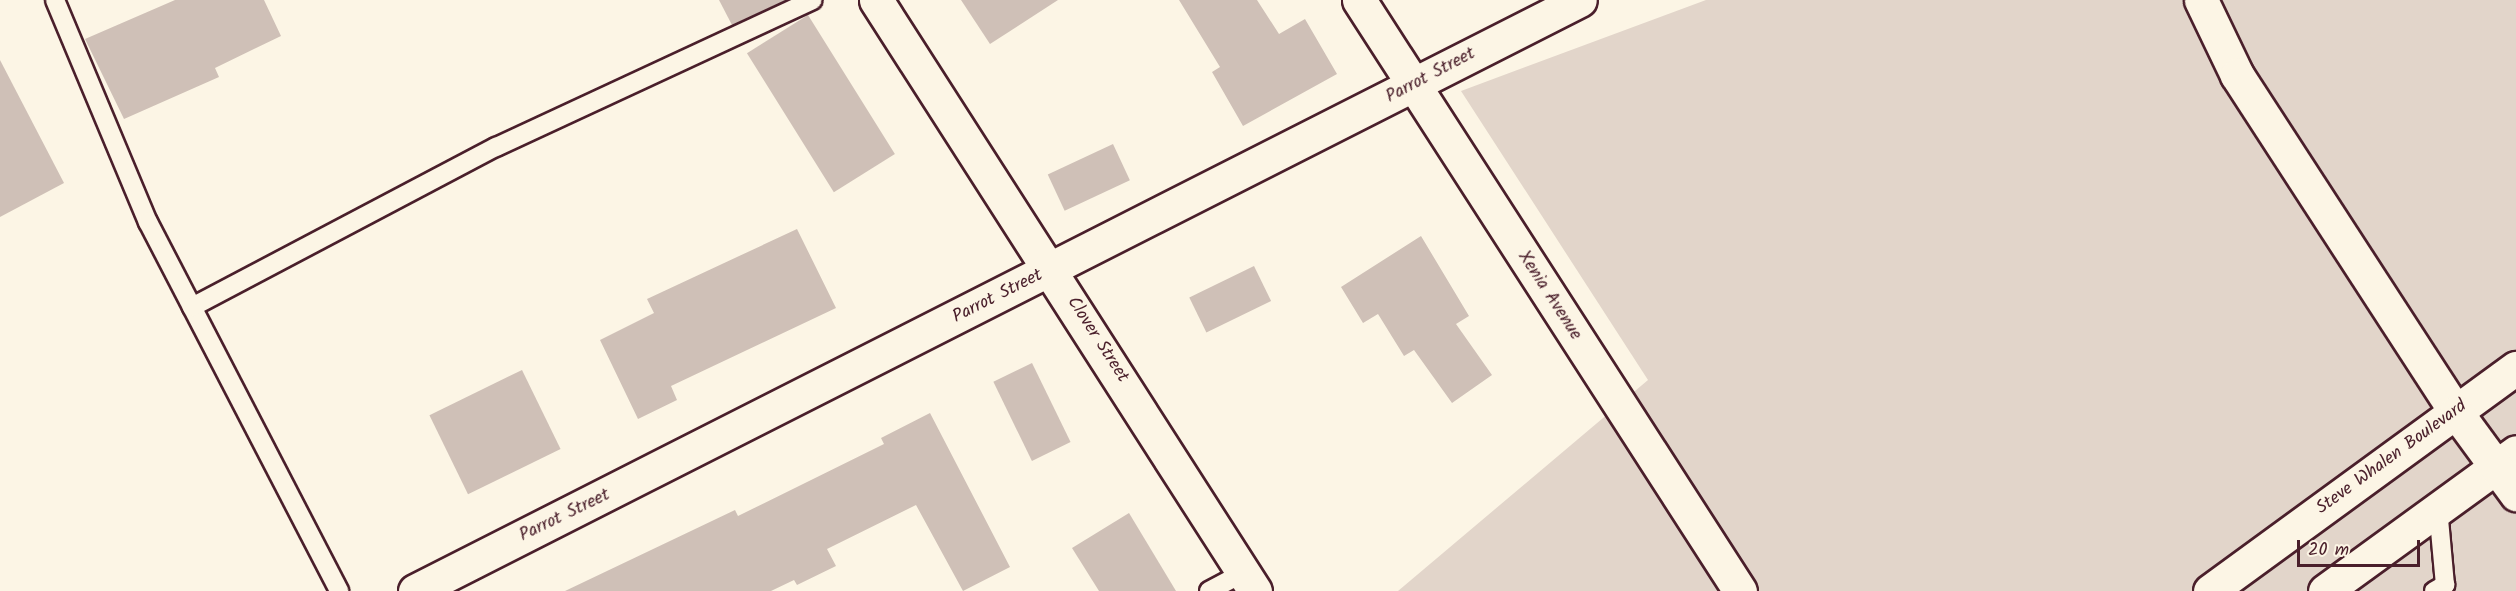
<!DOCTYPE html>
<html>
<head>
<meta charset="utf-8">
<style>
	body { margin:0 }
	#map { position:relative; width:2516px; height:591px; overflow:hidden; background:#fcf5e5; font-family:Kalam,sans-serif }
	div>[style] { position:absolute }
	.green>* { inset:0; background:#e2d5ca }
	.building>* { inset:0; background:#cfc0b7; transform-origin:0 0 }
	.roads { filter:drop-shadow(2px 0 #4a1f2b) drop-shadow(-2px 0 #4a1f2b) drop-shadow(0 2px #4a1f2b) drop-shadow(0 -2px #4a1f2b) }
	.service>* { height:18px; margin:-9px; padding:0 9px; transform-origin:9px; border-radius:9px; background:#fcf5e5 }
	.minor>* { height:33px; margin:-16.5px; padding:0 16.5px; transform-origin:16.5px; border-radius:16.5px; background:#fcf5e5 }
	.tertiary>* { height:33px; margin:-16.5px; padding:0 16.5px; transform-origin:16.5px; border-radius:16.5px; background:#fcf5e5 }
	.motorway>* { height:33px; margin:-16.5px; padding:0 16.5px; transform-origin:16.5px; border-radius:16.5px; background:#fcf5e5 }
	span { translate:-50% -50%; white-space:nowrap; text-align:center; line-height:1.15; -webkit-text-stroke:4.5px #fcf5e5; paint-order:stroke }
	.street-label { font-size:18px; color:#4a1f2b }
	.scale { position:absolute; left:2297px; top:540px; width:123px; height:27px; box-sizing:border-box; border:3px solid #4a1f2b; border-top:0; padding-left:8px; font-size:18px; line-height:21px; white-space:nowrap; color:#4a1f2b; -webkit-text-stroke:4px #fcf5e5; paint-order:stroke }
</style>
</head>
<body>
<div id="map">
	<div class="green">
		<i style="clip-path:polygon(1706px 0,2516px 0,2516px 591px,1398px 591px,1648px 380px,1461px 91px)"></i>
	</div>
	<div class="building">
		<i style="clip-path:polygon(175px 0,264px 0,281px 36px,215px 68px,219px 77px,124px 119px,85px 39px)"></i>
		<i style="clip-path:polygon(719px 0,786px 0,732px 25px)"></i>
		<i style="clip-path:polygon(961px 0,1058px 0,990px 44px)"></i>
		<i style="clip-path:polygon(1179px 0,1257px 0,1279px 34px,1305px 19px,1337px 74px,1243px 126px,1212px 72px,1220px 67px)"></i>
		<i style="left:808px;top:15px;width:164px;height:72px;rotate:58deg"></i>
		<i style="clip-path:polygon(0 60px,64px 183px,0 217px)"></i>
		<i style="left:1113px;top:144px;width:40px;height:72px;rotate:65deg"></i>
		<i style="clip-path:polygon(797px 229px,836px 308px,671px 386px,677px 400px,638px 419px,600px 340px,654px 313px,647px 299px)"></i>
		<i style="clip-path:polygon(1421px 236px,1469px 316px,1456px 324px,1492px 375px,1452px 403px,1414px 350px,1404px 356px,1378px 314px,1363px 323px,1341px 287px)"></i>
		<i style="left:1254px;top:266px;width:39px;height:72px;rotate:64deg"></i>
		<i style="left:1032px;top:363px;width:88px;height:43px;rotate:64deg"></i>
		<i style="left:522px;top:370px;width:88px;height:103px;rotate:64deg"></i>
		<i style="clip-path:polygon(930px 413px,1010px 567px,963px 591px,916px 505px,827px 549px,836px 566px,797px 585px,794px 580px,771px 591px,565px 591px,735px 510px,738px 516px,884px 444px,881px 438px)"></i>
		<i style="clip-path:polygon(1129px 513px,1176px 591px,1099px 591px,1072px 548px)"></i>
	</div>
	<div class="roads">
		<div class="service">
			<i style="left:55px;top:0;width:241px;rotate:67.3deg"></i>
			<i style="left:148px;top:222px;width:416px;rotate:62.6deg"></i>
			<i style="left:192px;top:307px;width:344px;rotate:-27.8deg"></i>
			<i style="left:496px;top:147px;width:349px;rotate:-24.9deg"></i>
			<i style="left:1209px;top:591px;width:40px;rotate:-28deg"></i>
			<i style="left:2434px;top:591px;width:13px;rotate:-29deg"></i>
			<i style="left:2445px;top:585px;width:77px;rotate:-95.2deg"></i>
		</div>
		<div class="minor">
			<i style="left:876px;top:0;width:702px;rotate:57.33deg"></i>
			<i style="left:415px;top:591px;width:1306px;rotate:-26.9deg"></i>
		</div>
		<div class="tertiary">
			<i style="left:1359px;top:0;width:703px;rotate:57.19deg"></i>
			<i style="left:2210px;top:591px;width:379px;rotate:-36.1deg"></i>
			<i style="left:2325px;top:591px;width:236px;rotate:-36deg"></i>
		</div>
		<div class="motorway">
			<i style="left:2201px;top:0;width:83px;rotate:64.4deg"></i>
			<i style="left:2237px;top:75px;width:402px;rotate:57deg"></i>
			<i style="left:2456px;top:412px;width:102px;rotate:53.8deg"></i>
		</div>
	</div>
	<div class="street-label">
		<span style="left:1431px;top:76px;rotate:-28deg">Parrot Street</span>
		<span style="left:1549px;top:296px;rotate:57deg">Xenia Avenue</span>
		<span style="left:998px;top:297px;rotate:-27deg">Parrot Street</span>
		<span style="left:1097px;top:340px;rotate:57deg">Clover Street</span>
		<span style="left:2392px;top:458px;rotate:-36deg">Steve Whalen Boulevard</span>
		<span style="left:565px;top:516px;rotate:-26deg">Parrot Street</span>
	</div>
	<div class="scale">20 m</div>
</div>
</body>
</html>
